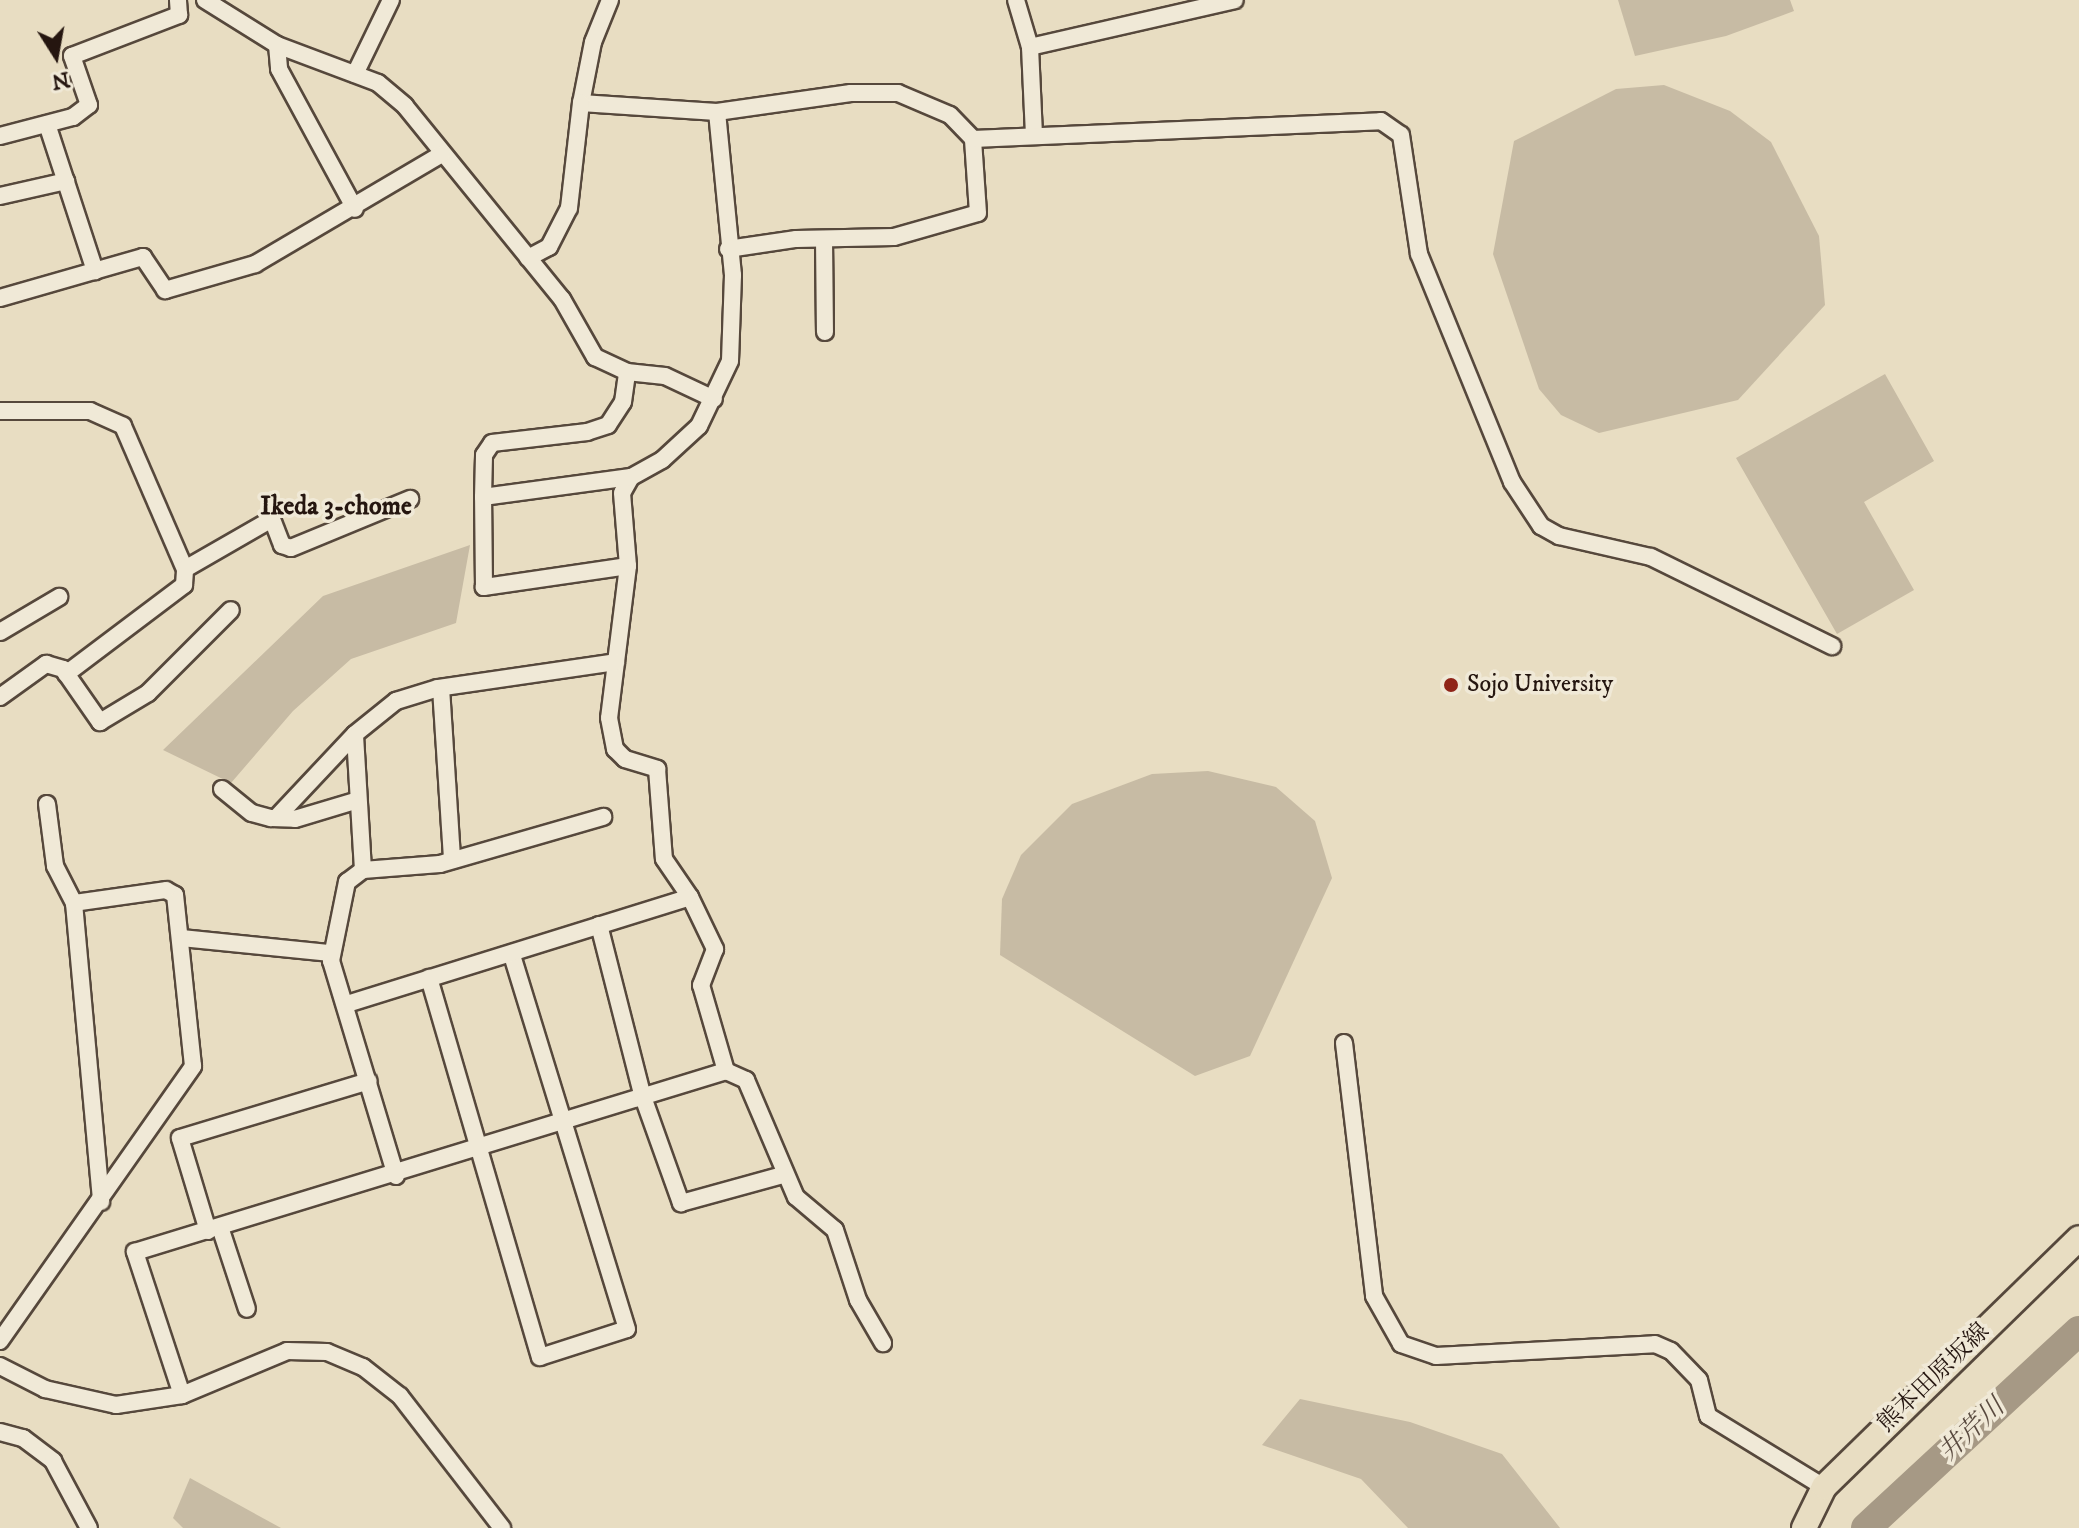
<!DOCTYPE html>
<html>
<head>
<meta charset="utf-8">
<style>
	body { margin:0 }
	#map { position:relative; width:2079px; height:1528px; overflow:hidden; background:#e8ddc2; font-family:"IM FELL DW Pica","Noto Serif JP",serif }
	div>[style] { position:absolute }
	.green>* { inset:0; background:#c7bba4 }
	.river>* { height:30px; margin:-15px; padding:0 15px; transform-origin:15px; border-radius:15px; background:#a69985 }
	.roads { filter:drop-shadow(2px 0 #56483c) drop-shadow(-2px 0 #56483c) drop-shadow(0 2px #56483c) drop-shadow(0 -2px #56483c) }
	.minor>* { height:16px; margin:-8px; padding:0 8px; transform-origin:8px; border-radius:8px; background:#f0e9d7 }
	.primary>* { height:24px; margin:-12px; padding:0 12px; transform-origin:12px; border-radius:12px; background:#e8ddc2 }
	.dots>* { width:22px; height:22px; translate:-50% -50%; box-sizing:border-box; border:4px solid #f0e9d7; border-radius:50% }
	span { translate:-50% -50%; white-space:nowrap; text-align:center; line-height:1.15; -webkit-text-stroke:7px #f0e9d7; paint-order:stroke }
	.poi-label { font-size:24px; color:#251610 }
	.left { translate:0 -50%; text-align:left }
	.street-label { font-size:24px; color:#251610 }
	.neighbourhood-label { font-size:26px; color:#251610; font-weight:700 }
	.water-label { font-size:26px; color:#594a3f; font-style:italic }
	.north { position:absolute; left:16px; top:16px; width:80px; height:80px; -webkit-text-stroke:6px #f0e9d7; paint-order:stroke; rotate:169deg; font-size:22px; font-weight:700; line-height:32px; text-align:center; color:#251610 }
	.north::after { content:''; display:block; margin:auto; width:28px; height:36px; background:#251610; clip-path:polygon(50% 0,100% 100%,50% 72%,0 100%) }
</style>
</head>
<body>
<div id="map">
	<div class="green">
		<i style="clip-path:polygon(1618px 0,1790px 0,1794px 11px,1726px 36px,1635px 56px)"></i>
		<i style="clip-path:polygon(1664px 85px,1730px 111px,1771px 142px,1819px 236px,1825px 305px,1738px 400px,1599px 433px,1561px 415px,1539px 389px,1493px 254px,1514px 141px,1616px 89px)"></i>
		<i style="clip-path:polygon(1885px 374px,1934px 461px,1864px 502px,1914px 590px,1837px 634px,1736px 458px)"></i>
		<i style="clip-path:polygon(470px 545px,456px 623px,351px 659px,293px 711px,231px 783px,163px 750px,323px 596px)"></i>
		<i style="clip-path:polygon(1208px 771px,1276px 787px,1315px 821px,1332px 878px,1250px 1056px,1195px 1076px,1000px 955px,1002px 899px,1021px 855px,1072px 804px,1152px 774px)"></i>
		<i style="clip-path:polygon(1300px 1399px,1410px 1422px,1502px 1454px,1560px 1528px,1408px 1528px,1361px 1479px,1262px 1445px)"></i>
		<i style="clip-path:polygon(190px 1478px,281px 1528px,183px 1528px,173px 1518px)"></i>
	</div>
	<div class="river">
		<i style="left:1866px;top:1528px;width:290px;rotate:-42.8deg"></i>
	</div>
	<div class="roads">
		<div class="minor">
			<i style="left:205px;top:0;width:85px;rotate:32deg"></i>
			<i style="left:277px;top:45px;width:108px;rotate:20.6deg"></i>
			<i style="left:378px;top:83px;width:35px;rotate:40deg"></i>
			<i style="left:405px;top:106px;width:249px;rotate:50.9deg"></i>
			<i style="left:562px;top:299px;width:67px;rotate:60.4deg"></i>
			<i style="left:595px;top:357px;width:35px;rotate:25deg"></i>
			<i style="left:627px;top:372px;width:38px;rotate:6deg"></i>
			<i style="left:665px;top:376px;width:54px;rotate:25.1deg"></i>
			<i style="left:610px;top:0;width:45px;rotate:112deg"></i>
			<i style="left:593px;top:42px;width:62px;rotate:101.1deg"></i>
			<i style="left:581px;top:103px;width:136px;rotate:3.8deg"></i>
			<i style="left:717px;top:112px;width:135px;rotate:-8.1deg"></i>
			<i style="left:851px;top:93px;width:47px"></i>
			<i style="left:898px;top:93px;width:56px;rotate:22.9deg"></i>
			<i style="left:950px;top:115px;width:33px;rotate:46deg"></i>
			<i style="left:1016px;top:0;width:49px;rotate:73.4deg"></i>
			<i style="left:1030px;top:47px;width:89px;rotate:87.4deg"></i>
			<i style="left:277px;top:45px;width:24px;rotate:85deg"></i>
			<i style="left:279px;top:69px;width:159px;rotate:61.5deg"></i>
			<i style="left:1030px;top:47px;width:210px;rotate:-12.9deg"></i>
			<i style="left:355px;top:74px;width:82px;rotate:-64.1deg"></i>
			<i style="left:717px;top:112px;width:164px;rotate:84.4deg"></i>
			<i style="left:733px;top:275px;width:86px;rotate:92deg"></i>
			<i style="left:730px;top:361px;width:72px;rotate:115.5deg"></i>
			<i style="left:699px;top:426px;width:50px;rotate:137.4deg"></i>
			<i style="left:662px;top:460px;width:35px;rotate:151deg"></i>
			<i style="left:631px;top:477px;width:18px;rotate:119deg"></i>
			<i style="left:622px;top:493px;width:73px;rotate:85.3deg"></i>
			<i style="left:628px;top:566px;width:153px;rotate:97.1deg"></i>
			<i style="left:609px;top:718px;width:32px;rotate:79deg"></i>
			<i style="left:615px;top:749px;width:14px;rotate:45deg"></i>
			<i style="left:625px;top:759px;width:34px;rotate:17deg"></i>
			<i style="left:657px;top:769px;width:90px;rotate:85.6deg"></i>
			<i style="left:664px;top:859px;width:46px;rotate:55.6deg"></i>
			<i style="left:690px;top:897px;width:58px;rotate:64.3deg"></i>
			<i style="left:715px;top:949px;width:39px;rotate:111deg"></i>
			<i style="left:701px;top:985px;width:90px;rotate:73.8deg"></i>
			<i style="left:47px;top:124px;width:155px;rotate:71.9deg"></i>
			<i style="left:0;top:136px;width:75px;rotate:-14.6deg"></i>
			<i style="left:73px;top:117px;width:20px;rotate:-37deg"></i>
			<i style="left:89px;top:105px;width:52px;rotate:-109.1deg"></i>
			<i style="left:72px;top:56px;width:115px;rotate:-21deg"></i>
			<i style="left:179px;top:15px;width:15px;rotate:-94deg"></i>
			<i style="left:0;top:196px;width:68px;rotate:-12.8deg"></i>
			<i style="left:824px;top:239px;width:93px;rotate:89.4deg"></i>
			<i style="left:728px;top:249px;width:69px;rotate:-8.4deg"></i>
			<i style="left:796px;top:239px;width:98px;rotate:-1.2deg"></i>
			<i style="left:894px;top:237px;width:87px;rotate:-15.9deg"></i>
			<i style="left:978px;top:213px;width:74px;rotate:-93.9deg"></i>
			<i style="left:973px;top:139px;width:408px;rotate:-2.5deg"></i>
			<i style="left:1381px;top:121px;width:24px;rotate:35deg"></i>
			<i style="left:1401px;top:135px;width:120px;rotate:81.4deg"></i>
			<i style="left:1419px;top:254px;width:246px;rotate:67.8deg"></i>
			<i style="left:1512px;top:482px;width:53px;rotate:56.6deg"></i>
			<i style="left:1541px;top:526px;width:21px;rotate:29deg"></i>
			<i style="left:1559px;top:536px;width:94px;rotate:12.9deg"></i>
			<i style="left:1651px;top:557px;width:202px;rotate:26.2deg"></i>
			<i style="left:528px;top:258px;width:24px;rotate:-28deg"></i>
			<i style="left:549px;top:247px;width:44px;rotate:-62.9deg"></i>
			<i style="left:569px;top:208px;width:106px;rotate:-83.5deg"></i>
			<i style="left:0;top:298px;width:149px;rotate:-16deg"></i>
			<i style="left:143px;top:257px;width:40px;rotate:56deg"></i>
			<i style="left:165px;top:290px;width:94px;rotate:-16.1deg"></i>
			<i style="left:255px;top:264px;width:217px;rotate:-30.5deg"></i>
			<i style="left:0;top:411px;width:90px"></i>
			<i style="left:90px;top:411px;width:36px;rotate:24deg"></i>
			<i style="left:123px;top:426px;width:156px;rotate:66.6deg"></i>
			<i style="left:483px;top:497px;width:42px;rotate:-88.6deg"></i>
			<i style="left:484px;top:455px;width:14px;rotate:-56deg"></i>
			<i style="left:492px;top:443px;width:96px;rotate:-6.6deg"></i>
			<i style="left:587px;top:432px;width:22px;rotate:-18deg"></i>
			<i style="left:608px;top:425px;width:27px;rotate:-57deg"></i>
			<i style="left:623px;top:402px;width:30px;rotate:-82deg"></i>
			<i style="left:628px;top:566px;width:146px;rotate:171.7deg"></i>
			<i style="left:484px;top:587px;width:90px;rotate:-90.6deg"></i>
			<i style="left:483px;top:497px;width:149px;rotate:-7.7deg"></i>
			<i style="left:0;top:632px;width:69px;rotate:-30.7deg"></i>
			<i style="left:66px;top:674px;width:148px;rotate:-37deg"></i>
			<i style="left:184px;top:585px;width:16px;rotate:-86deg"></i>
			<i style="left:185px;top:569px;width:100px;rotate:-29.9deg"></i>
			<i style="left:272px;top:519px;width:28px;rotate:69deg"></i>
			<i style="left:282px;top:545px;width:9px;rotate:18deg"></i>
			<i style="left:291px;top:548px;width:129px;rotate:-22.4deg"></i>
			<i style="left:441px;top:688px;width:172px;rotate:86.3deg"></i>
			<i style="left:0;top:697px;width:57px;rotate:-35.7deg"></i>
			<i style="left:46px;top:664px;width:18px;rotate:16deg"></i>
			<i style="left:63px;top:669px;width:65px;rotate:55.1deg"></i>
			<i style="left:100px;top:722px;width:56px;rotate:-31.1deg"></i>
			<i style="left:148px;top:693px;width:117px;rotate:-45deg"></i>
			<i style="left:222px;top:789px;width:38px;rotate:39deg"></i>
			<i style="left:252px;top:813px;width:20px;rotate:15deg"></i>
			<i style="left:271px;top:818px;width:24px;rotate:2deg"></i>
			<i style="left:295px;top:819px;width:63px;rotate:-16.7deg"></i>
			<i style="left:47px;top:804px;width:63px;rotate:82.6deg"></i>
			<i style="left:55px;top:866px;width:42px;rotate:62.8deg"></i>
			<i style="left:74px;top:903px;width:300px;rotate:84.8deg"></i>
			<i style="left:276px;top:818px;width:115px;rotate:-46.8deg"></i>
			<i style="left:363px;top:870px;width:136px;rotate:-93.4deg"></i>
			<i style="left:355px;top:734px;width:53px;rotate:-38.8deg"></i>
			<i style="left:396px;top:701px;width:44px;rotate:-17.2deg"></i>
			<i style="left:438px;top:688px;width:180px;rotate:-8.3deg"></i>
			<i style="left:599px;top:925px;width:178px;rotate:75.7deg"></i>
			<i style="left:643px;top:1097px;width:113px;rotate:70.3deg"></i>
			<i style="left:681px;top:1203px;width:106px;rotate:-15.4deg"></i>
			<i style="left:182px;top:938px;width:149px;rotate:5.8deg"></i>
			<i style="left:429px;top:978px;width:395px;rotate:73.7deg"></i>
			<i style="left:540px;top:1357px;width:91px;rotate:-17.8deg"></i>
			<i style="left:627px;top:1329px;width:393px;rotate:-107.1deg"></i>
			<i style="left:347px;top:1004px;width:359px;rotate:-17.3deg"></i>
			<i style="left:1344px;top:1043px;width:255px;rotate:83.2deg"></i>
			<i style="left:1374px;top:1296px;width:55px;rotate:60.6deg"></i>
			<i style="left:1401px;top:1344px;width:37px;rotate:19deg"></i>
			<i style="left:1436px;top:1356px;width:219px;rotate:-3.1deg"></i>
			<i style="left:1655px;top:1344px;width:17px;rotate:24deg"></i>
			<i style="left:1671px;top:1351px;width:40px;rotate:46deg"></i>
			<i style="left:1699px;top:1380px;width:37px;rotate:76deg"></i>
			<i style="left:1708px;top:1416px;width:136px;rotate:31.5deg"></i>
			<i style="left:396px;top:1176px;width:225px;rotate:-106.8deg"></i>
			<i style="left:331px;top:961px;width:81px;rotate:-78.6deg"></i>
			<i style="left:347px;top:882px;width:20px;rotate:-37deg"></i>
			<i style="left:363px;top:870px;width:77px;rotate:-4.5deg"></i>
			<i style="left:440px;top:864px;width:170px;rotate:-16.1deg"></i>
			<i style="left:220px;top:1227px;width:86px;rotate:71.8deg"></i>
			<i style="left:208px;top:1231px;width:97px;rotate:-106.8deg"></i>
			<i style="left:180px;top:1138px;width:197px;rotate:-16.8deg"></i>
			<i style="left:0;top:1341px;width:336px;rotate:-54.9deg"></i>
			<i style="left:193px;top:1066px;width:172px;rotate:-96deg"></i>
			<i style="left:175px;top:895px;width:10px;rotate:-151deg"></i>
			<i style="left:166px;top:890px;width:93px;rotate:172deg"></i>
			<i style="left:0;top:1366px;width:51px;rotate:27.1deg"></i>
			<i style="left:45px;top:1389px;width:73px;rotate:12.7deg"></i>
			<i style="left:116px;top:1405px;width:67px;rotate:-8.6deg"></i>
			<i style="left:182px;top:1395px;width:114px;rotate:-22.7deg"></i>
			<i style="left:287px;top:1351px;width:40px;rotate:1.4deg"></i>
			<i style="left:327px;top:1352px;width:39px;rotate:23deg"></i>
			<i style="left:363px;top:1367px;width:47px;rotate:38.1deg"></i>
			<i style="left:400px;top:1396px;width:167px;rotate:52.3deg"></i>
			<i style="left:182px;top:1395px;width:151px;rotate:-108.2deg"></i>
			<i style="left:135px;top:1252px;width:618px;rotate:-17.03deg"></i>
			<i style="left:726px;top:1071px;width:22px;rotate:24deg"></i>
			<i style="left:746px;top:1080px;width:127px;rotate:66.9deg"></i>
			<i style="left:796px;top:1197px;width:51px;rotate:40.2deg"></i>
			<i style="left:835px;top:1230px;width:74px;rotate:71.8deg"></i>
			<i style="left:858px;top:1300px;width:50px;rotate:59.8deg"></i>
			<i style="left:0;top:1432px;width:24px;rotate:15deg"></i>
			<i style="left:23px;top:1438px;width:38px;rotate:37deg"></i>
			<i style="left:53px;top:1461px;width:76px;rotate:61.8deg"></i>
		</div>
		<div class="primary">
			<i style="left:1804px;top:1528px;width:46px;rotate:-64deg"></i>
			<i style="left:1824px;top:1487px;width:356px;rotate:-44.3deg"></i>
		</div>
	</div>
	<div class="dots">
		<i style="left:1451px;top:685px;background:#8f2418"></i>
	</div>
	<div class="poi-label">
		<span class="left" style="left:1467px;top:685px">Sojo University</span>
	</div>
	<div class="street-label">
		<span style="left:1934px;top:1378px;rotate:-44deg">熊本田原坂線</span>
	</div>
	<div class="neighbourhood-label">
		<span style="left:336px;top:507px">Ikeda 3-chome</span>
	</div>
	<div class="water-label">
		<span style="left:1972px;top:1430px;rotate:-43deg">井芹川</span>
	</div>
	<div class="north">N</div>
</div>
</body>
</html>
